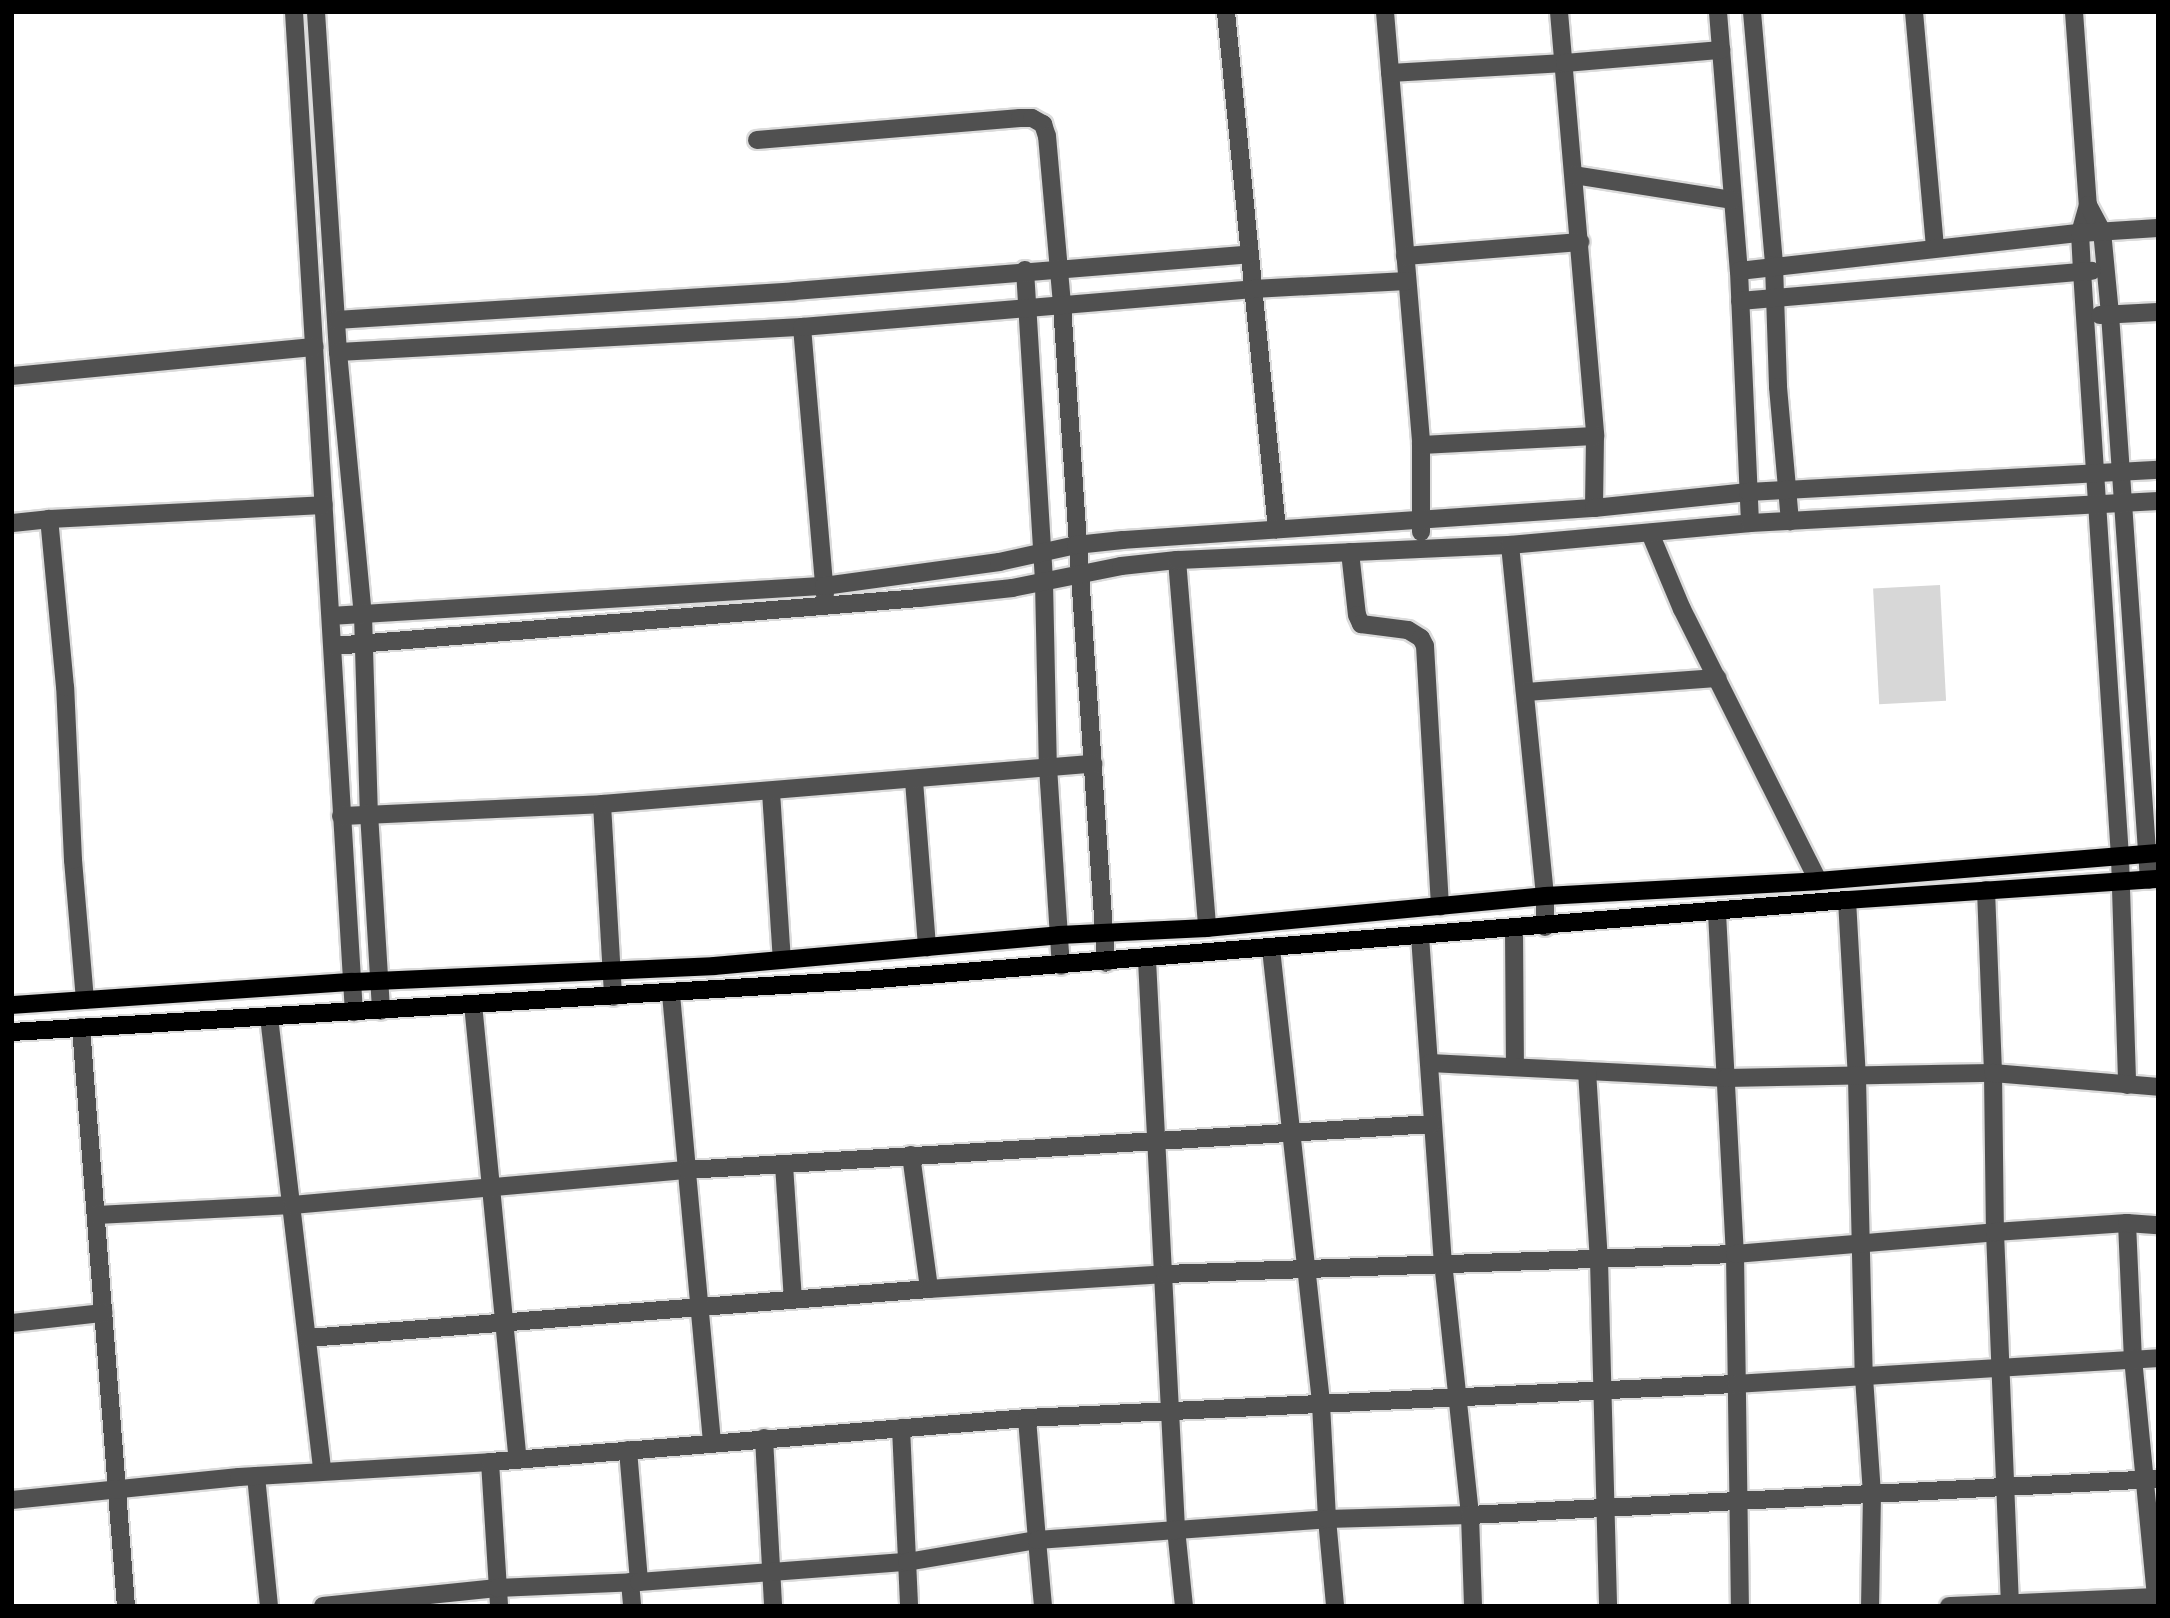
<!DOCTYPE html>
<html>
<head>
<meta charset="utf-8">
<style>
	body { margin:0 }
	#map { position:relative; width:2170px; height:1618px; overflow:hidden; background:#fff; font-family:Mulish,sans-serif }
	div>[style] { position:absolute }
	.green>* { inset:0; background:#d7d7d7; transform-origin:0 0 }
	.roads { filter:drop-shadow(2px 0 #dbdbdb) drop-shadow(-2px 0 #dbdbdb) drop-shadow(0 2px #dbdbdb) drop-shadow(0 -2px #dbdbdb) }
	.minor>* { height:18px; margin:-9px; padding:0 9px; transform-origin:9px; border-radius:9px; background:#505050 }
	.major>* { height:18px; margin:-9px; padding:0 9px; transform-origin:9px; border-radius:9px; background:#000 }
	span { translate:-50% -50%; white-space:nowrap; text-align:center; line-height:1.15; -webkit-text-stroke:5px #fff; paint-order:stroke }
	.frame { position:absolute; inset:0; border:14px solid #000; pointer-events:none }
</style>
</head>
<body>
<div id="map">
	<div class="green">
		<i style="left:1940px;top:585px;width:116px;height:67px;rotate:87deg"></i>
	</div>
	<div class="roads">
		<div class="minor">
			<i style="left:294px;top:12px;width:1002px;rotate:86.57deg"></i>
			<i style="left:316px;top:12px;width:341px;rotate:86.3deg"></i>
			<i style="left:338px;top:352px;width:264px;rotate:84.6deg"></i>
			<i style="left:363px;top:615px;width:198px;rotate:88.3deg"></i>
			<i style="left:369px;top:813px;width:198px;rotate:86.5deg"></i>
			<i style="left:1226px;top:12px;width:520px;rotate:84.37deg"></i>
			<i style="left:1385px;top:12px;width:434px;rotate:85.2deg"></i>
			<i style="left:1421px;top:445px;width:87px;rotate:90deg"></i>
			<i style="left:1559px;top:12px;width:426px;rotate:85.1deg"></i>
			<i style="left:1595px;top:436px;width:72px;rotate:90.8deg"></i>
			<i style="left:1718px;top:12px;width:260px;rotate:85.4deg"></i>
			<i style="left:1739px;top:271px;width:252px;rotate:87.5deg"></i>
			<i style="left:1752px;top:12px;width:254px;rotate:85deg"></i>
			<i style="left:1774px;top:265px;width:122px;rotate:88.1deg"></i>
			<i style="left:1778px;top:387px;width:135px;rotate:84.9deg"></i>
			<i style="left:1914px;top:12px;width:237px;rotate:84.9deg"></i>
			<i style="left:2074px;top:12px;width:194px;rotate:85.9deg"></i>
			<i style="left:2088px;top:205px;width:29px;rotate:106deg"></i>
			<i style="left:2080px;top:233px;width:38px;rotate:87deg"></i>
			<i style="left:2082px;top:271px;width:587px;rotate:86.29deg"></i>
			<i style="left:2120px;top:857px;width:228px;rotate:88.2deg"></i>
			<i style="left:1390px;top:73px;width:175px;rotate:-3.3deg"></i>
			<i style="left:1565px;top:63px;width:157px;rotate:-4.8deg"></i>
			<i style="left:757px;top:140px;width:264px;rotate:-4.8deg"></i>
			<i style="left:1020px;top:118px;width:12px"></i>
			<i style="left:1032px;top:118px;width:13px;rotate:29deg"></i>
			<i style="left:1043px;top:124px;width:13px;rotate:72deg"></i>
			<i style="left:1047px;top:136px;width:170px;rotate:84.9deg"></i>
			<i style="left:1062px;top:305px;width:659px;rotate:86.17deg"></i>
			<i style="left:1574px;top:175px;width:160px;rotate:9deg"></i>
			<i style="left:2088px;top:205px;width:30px;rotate:62deg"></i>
			<i style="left:2102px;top:231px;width:83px;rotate:84.5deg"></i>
			<i style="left:2110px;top:314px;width:567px;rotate:86.06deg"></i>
			<i style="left:1405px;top:256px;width:176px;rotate:-4.6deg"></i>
			<i style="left:1025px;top:270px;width:313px;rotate:86.5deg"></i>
			<i style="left:1044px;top:582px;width:185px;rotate:88.8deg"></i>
			<i style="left:1048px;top:767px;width:199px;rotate:86.3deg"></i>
			<i style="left:1739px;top:271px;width:343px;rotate:-6.4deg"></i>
			<i style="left:2080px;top:233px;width:78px;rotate:-3.7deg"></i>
			<i style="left:1740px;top:301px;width:353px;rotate:-4.9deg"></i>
			<i style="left:2100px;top:315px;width:58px;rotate:-3deg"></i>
			<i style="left:337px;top:320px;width:458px;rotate:-3.6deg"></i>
			<i style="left:794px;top:291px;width:457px;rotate:-4.6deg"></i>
			<i style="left:802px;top:327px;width:269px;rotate:85.1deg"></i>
			<i style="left:338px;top:352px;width:465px;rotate:-3.1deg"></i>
			<i style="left:802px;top:327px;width:453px;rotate:-4.8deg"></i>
			<i style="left:1253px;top:289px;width:154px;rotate:-3deg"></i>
			<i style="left:12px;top:376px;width:304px;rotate:-5.5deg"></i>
			<i style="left:1421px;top:445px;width:174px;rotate:-3deg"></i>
			<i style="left:12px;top:523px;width:37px;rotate:-6deg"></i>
			<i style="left:1650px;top:533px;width:82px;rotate:67.2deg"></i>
			<i style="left:1682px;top:609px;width:304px;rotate:63.4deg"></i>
			<i style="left:1510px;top:545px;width:353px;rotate:84.3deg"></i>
			<i style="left:1545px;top:896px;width:31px;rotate:90deg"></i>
			<i style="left:1350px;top:552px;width:63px;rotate:83.7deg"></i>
			<i style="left:1357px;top:615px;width:10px;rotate:66deg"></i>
			<i style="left:1361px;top:624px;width:47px;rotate:7.3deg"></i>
			<i style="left:1408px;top:630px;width:15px;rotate:32deg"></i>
			<i style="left:1421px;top:638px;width:9px;rotate:63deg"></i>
			<i style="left:1425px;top:646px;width:261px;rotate:86.7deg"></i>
			<i style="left:1177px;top:560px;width:369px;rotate:85.3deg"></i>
			<i style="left:331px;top:616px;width:494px;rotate:-3.5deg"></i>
			<i style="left:824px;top:586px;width:177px;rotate:-7.8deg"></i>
			<i style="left:999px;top:562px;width:79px;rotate:-12.4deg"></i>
			<i style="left:1076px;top:545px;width:47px;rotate:-6.1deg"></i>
			<i style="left:1123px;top:540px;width:472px;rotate:-3.9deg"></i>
			<i style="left:1594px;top:508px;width:155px;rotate:-5.9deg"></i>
			<i style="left:1748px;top:492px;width:411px;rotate:-3.1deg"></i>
			<i style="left:333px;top:646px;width:588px;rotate:-4.68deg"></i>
			<i style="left:919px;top:598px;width:94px;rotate:-6.1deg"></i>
			<i style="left:1012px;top:588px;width:111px;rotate:-11.4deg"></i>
			<i style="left:1121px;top:566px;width:56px;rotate:-6.1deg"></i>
			<i style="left:1177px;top:560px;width:333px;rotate:-2.6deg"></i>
			<i style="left:1510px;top:545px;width:241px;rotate:-5.2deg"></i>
			<i style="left:1750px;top:523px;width:409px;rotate:-3.1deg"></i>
			<i style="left:1525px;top:692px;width:193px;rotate:-4.2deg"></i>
			<i style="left:914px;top:781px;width:167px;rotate:85.5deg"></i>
			<i style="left:771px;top:792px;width:168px;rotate:86.3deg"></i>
			<i style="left:602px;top:804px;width:193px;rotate:86.7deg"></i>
			<i style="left:341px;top:816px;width:261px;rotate:-2.6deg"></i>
			<i style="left:602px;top:804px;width:493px;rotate:-4.7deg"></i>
			<i style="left:1986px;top:890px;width:183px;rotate:87.8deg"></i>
			<i style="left:1993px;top:1073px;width:159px;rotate:89.3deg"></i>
			<i style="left:1995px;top:1232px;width:374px;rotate:87.7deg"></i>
			<i style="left:1847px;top:900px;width:178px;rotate:86.8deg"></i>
			<i style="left:1857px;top:1078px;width:299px;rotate:88.7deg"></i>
			<i style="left:1864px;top:1377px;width:117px;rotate:86.1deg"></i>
			<i style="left:1872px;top:1494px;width:112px;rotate:91deg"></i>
			<i style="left:1717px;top:913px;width:341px;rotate:87deg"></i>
			<i style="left:1735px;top:1254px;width:352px;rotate:89.2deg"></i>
			<i style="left:1514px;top:930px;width:137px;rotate:89.6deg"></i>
			<i style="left:1420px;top:936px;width:327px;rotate:86deg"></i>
			<i style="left:1443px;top:1262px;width:254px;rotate:83.9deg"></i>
			<i style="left:1470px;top:1515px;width:91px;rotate:88.1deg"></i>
			<i style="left:1271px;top:949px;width:458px;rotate:83.7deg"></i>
			<i style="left:1321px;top:1404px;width:115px;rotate:87deg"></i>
			<i style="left:1327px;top:1519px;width:87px;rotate:84.7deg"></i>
			<i style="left:1147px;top:960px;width:570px;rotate:87.08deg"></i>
			<i style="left:1176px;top:1529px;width:77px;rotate:84.1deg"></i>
			<i style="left:85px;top:1000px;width:141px;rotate:-94.9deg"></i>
			<i style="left:73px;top:860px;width:173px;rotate:-92.6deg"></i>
			<i style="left:65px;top:687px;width:169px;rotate:-95.4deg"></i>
			<i style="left:49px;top:519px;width:275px;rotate:-2.9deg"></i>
			<i style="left:473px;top:1004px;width:458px;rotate:84.4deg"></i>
			<i style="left:269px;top:1017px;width:457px;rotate:83.3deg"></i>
			<i style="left:81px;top:1027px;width:581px;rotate:85.56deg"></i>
			<i style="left:1430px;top:1063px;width:296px;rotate:2.9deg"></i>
			<i style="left:1726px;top:1078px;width:267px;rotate:-1.1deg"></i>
			<i style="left:1993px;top:1073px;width:166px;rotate:4.8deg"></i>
			<i style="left:1587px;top:1071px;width:189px;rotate:86.4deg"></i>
			<i style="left:1599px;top:1260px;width:346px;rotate:88.5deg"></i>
			<i style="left:911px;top:1155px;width:135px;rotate:82.3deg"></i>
			<i style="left:784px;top:1165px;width:134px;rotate:86.2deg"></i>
			<i style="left:96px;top:1215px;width:197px;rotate:-2.9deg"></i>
			<i style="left:293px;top:1205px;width:396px;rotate:-5.1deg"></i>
			<i style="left:687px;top:1170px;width:178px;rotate:-95.2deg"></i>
			<i style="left:2127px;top:1223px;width:135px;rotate:87.5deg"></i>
			<i style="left:2133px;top:1358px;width:240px;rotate:84.5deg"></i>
			<i style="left:12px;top:1323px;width:92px;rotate:-6.3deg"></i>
			<i style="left:308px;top:1338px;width:623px;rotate:-4.51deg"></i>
			<i style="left:929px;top:1289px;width:236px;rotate:-3.6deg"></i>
			<i style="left:1165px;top:1274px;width:570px;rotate:-2.01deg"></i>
			<i style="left:1735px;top:1254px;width:261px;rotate:-4.8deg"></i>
			<i style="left:1995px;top:1232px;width:132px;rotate:-3.9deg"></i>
			<i style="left:2127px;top:1223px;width:31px;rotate:4deg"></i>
			<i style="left:901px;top:1428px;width:178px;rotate:87.4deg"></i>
			<i style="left:764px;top:1438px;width:168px;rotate:86.9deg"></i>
			<i style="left:712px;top:1442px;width:273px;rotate:-95.3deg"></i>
			<i style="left:687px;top:1170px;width:746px;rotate:-3.53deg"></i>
			<i style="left:628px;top:1450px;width:132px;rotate:85.2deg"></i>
			<i style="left:490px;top:1462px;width:144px;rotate:86.4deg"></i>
			<i style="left:256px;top:1476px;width:131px;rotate:84.3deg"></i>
			<i style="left:12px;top:1500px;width:228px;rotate:-5.8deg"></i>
			<i style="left:239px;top:1477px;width:251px;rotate:-3.4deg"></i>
			<i style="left:490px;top:1462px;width:539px;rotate:-4.68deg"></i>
			<i style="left:1027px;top:1418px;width:710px;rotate:-2.75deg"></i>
			<i style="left:1736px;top:1384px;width:423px;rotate:-3.5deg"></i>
			<i style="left:630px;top:1582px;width:24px;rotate:85deg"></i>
			<i style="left:323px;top:1606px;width:175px;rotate:-5.9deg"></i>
			<i style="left:497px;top:1588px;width:142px;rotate:-2.4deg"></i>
			<i style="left:639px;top:1582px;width:269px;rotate:-4.3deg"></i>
			<i style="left:907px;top:1562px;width:132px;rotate:-9.6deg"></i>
			<i style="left:1037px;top:1540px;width:122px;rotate:-94.7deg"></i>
			<i style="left:1043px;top:1606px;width:66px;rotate:-95.2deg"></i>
			<i style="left:1037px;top:1540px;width:291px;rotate:-4.1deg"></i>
			<i style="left:1327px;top:1519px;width:143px;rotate:-1.6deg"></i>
			<i style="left:1470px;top:1515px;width:689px;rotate:-3deg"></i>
			<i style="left:1949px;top:1606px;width:209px;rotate:-2.5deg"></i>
		</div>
		<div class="major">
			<i style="left:12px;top:1005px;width:340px;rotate:-3.9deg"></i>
			<i style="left:351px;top:982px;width:363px;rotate:-2.5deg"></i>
			<i style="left:714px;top:966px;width:346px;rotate:-5.1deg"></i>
			<i style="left:1059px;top:935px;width:148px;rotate:-2.7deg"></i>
			<i style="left:1207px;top:928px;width:340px;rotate:-5.4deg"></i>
			<i style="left:1545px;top:896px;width:273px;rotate:-3.1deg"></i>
			<i style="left:1818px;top:881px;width:341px;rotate:-4.7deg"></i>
			<i style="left:12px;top:1032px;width:855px;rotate:-3.49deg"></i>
			<i style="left:865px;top:980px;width:985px;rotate:-4.66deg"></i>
			<i style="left:1847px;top:900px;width:312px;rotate:-3.9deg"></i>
		</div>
	</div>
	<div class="frame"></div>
</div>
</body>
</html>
